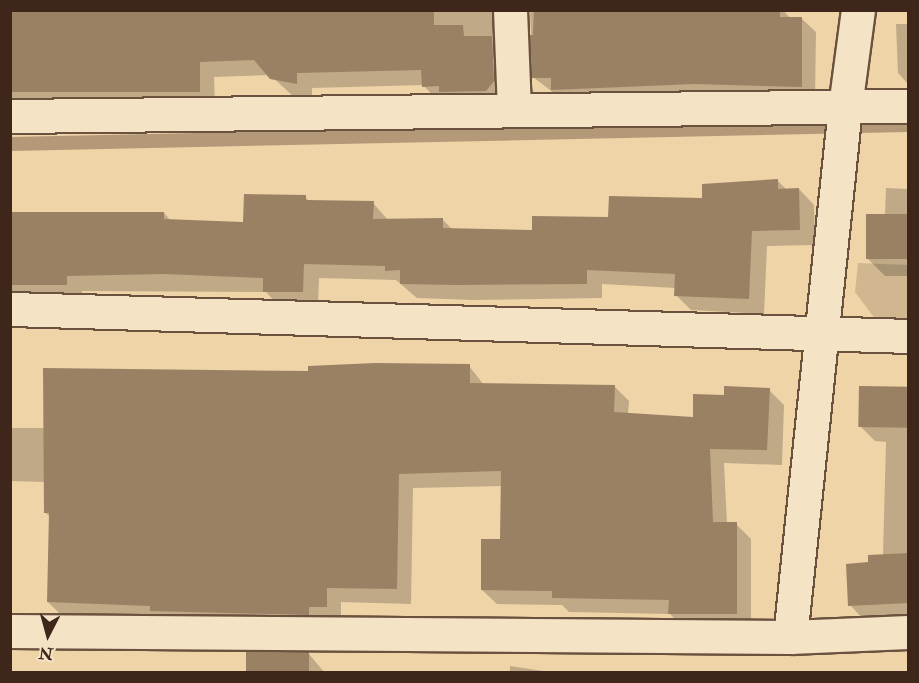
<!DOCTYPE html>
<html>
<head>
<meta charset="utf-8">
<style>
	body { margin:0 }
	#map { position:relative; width:919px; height:683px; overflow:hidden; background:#efd4a8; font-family:"IM FELL Double Pica",serif }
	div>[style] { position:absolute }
	.green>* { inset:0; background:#d1b790 }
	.shadow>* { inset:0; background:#0003 }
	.stream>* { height:14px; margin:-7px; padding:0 7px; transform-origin:7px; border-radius:7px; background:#b39978 }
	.building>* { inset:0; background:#9a8164; transform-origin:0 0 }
	.roads { filter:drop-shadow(2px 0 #6a523e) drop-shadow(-2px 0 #6a523e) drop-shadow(0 2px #6a523e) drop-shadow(0 -2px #6a523e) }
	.minor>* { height:33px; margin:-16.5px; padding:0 16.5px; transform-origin:16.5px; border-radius:16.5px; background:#f5e3c6 }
	.tertiary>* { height:33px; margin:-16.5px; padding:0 16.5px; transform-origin:16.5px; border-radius:16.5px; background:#f5e3c6 }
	span { translate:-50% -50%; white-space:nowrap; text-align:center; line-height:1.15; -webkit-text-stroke:5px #f5e3c6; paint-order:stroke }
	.frame { position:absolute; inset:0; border:12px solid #3e271a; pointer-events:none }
	.north { position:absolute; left:18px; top:605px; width:60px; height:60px; -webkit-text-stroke:4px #f5e3c6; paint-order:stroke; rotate:186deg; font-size:16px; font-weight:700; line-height:24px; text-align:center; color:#3e271a }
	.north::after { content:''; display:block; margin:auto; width:21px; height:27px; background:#3e271a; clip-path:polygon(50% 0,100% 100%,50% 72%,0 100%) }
</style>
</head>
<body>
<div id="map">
	<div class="green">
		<i style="clip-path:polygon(858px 263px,908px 265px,908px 321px,876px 320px,855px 292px)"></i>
	</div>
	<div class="shadow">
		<i style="clip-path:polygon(10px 10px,515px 10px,508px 96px,438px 101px,423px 85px,312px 88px,312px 98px,293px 96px,270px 75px,214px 77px,215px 107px,10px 107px)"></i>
		<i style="clip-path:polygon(530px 10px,783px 10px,790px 18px,801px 18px,816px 32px,815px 100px,567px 103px,533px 77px)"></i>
		<i style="clip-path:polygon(896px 24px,908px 24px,908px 84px,898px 73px)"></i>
		<i style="clip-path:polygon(778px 181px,787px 190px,799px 189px,814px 205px,815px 245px,767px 246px,764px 314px,691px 310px,676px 295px,676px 288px,602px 284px,602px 298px,472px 300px,417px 298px,396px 280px,319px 278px,318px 307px,279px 306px,266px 292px,82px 291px,82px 300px,10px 300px,10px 214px,164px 213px,171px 221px,245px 223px,305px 197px,310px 202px,373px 203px,388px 220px,442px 219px,453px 230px,533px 231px,704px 199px,735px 182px)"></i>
		<i style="clip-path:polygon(886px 188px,908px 189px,908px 276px,885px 276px,867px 258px,885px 215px)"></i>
		<i style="clip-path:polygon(469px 366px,484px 385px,614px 386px,629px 401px,628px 414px,694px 419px,725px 397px,769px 390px,784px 405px,782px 465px,724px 463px,727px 524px,736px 524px,751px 539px,751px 629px,685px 629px,670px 614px,569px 612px,562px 605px,497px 604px,482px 590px,502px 541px,503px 486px,413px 488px,411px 604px,341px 602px,341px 621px,63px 617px,48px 602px,51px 518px,45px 512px,45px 482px,10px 481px,10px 428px,44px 428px,310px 372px)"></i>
		<i style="clip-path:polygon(908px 389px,908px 618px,864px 620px,850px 605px,870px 564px,883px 555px,886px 442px,875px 441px,860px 426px)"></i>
		<i style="clip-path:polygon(248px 653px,309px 654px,324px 672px,248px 672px)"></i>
		<i style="clip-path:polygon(510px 666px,550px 672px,510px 672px)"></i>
	</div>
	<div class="stream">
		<i style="left:10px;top:144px;width:898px;rotate:-1.21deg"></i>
	</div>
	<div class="building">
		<i style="clip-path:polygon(10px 10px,434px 10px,434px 25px,463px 25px,464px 36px,492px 36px,494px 81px,486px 91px,439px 92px,439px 86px,422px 87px,421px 70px,297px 73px,297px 84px,270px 79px,254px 60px,200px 62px,200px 92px,10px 92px)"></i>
		<i style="clip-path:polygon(534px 10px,780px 10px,780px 17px,802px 17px,802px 87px,694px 84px,551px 90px,551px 78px,532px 78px,530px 35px,533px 35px)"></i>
		<i style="clip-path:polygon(778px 179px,778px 189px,799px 188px,800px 230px,752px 231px,749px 299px,674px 296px,675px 274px,587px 270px,587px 284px,456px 285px,400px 284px,400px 270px,385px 271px,385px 266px,304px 264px,303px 292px,263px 292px,263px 278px,164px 274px,67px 276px,67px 285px,10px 285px,10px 212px,164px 212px,164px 219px,243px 222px,244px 194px,306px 195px,306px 200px,374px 201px,373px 219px,443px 218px,443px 228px,532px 230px,532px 216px,608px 217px,609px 196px,702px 198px,702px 184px)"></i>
		<i style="left:866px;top:214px;width:43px;height:45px"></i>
		<i style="clip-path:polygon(375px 363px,470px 364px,470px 383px,615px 385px,614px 412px,693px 417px,693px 394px,724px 395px,724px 386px,770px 388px,767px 450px,710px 449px,713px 522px,737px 522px,737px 614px,668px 614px,669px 600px,552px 598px,552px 591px,481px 590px,481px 539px,500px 539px,501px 471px,399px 474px,397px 589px,327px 588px,327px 607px,309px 607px,309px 615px,150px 611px,150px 606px,47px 602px,49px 513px,44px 513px,43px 368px,308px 371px,308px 366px)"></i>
		<i style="left:859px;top:386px;width:50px;height:41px;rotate:1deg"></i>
		<i style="clip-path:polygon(909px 553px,909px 603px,848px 606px,846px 564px,868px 562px,868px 555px)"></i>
		<i style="left:246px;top:652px;width:63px;height:20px"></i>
	</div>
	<div class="roads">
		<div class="minor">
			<i style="left:510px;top:10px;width:99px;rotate:87.7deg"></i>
			<i style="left:845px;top:107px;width:533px;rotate:95.92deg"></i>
			<i style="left:790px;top:637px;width:118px;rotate:-2.4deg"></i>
			<i style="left:10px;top:116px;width:898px;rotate:-0.64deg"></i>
			<i style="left:11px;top:309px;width:897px;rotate:1.72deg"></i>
			<i style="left:10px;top:631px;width:780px;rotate:0.44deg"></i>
		</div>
		<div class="tertiary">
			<i style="left:845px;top:107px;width:98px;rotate:-82.4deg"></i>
		</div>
	</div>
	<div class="frame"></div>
	<div class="north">N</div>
</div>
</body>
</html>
